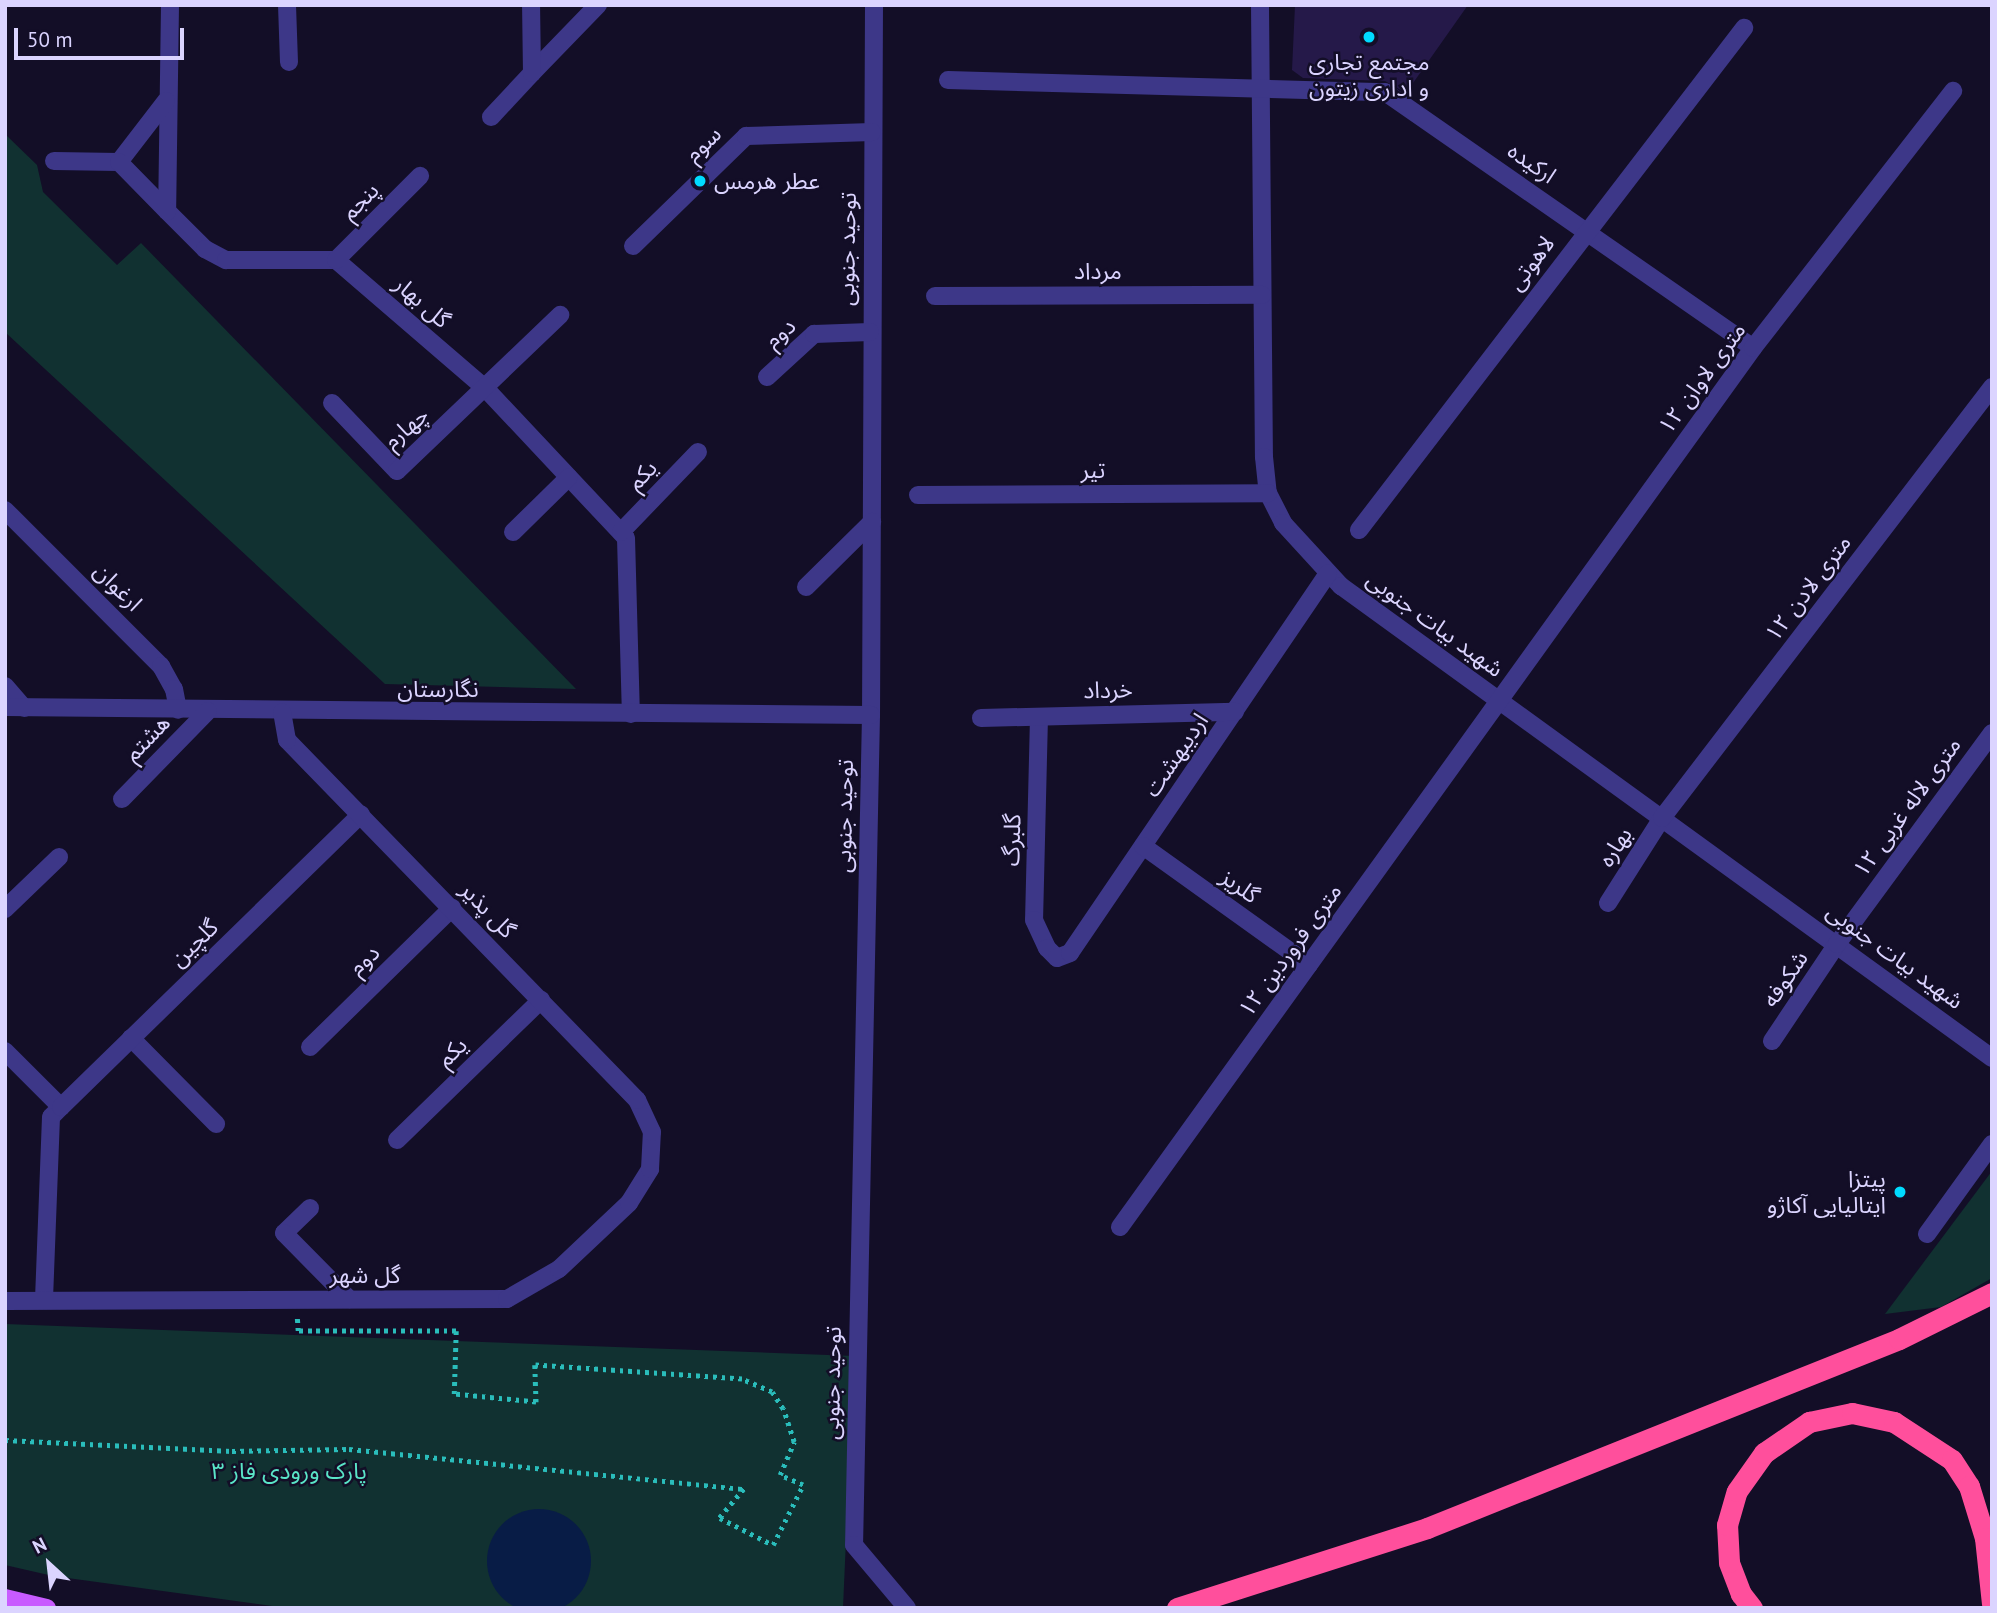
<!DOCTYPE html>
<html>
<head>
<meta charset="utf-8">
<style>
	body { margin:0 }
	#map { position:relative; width:1997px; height:1613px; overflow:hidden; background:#130e27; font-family:"PT Sans","Noto Sans Arabic",sans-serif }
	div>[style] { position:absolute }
	.green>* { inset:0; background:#113131 }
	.water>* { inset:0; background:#081c46 }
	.round { border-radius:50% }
	.building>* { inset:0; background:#251949 }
	.path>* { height:4.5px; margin-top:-2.25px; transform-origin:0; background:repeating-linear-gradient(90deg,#2abdbb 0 3.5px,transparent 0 8.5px) }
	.minor>* { height:18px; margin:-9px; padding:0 9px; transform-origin:9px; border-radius:9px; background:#3d3788 }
	.major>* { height:18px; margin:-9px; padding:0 9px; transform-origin:9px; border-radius:9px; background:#c85bff }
	.highway>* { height:21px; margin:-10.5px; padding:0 10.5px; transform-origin:10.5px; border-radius:10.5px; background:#ff4f9c }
	.dots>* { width:19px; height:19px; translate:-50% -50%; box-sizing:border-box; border:4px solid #130e27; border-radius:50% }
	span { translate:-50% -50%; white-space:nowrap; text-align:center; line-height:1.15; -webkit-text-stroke:5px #130e27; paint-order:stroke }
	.poi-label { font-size:23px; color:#dbd4ff }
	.left { translate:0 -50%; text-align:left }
	.right { translate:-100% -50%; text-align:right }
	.street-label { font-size:23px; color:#dbd4ff }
	.park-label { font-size:23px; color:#5ae5c8 }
	.frame { position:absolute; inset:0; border:7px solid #dbd4ff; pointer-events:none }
	.north { position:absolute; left:14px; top:1529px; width:70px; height:70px; -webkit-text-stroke:5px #130e27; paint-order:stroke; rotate:333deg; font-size:19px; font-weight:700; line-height:28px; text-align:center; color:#dbd4ff }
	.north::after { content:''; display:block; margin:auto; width:24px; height:32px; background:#dbd4ff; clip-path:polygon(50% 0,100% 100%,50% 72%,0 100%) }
	.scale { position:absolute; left:14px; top:28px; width:170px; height:32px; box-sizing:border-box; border:4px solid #dbd4ff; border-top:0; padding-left:9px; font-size:21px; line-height:24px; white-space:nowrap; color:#dbd4ff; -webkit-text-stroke:5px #130e27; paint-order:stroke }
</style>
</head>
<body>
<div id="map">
	<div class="green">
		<i style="clip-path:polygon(5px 134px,37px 165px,43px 192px,117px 265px,141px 243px,576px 689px,385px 684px,5px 332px)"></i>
		<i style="clip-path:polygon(1992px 1171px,1992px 1278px,1941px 1307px,1885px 1314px)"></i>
		<i style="clip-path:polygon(5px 1324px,854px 1356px,843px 1608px,287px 1608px,53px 1576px,5px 1565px)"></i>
	</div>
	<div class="water">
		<i class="round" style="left:487px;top:1509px;width:104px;height:104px"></i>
	</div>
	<div class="building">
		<i style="clip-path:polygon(1295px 5px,1468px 5px,1406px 93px,1385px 81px,1303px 78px,1292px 70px)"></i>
	</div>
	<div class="path">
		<i style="left:5px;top:1440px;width:227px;rotate:2.8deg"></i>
		<i style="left:232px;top:1451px;width:117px;rotate:-1deg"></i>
		<i style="left:349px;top:1449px;width:397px;rotate:5.8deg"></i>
		<i style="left:744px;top:1489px;width:38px;rotate:130deg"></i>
		<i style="left:720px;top:1518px;width:59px;rotate:27deg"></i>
		<i style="left:773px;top:1545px;width:67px;rotate:-63.4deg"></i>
		<i style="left:803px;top:1485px;width:25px;rotate:-157deg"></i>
		<i style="left:780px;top:1475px;width:36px;rotate:-67deg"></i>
		<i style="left:794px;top:1442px;width:35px;rotate:-108deg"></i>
		<i style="left:783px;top:1409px;width:20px;rotate:-123deg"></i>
		<i style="left:772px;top:1392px;width:33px;rotate:-157deg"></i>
		<i style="left:742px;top:1379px;width:207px;rotate:-176.1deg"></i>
		<i style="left:535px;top:1365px;width:37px;rotate:88deg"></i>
		<i style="left:536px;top:1402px;width:82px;rotate:-174.4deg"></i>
		<i style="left:454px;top:1394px;width:63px;rotate:-88.2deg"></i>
		<i style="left:456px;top:1331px;width:158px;rotate:180deg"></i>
		<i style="left:298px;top:1331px;width:13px;rotate:-94deg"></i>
	</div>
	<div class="minor">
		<i style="left:170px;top:5px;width:206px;rotate:90.8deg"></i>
		<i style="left:167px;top:211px;width:54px;rotate:45deg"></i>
		<i style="left:205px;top:249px;width:24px;rotate:28deg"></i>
		<i style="left:226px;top:260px;width:110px"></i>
		<i style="left:336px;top:260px;width:198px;rotate:40.7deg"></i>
		<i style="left:486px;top:389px;width:204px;rotate:46.8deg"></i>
		<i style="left:626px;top:538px;width:176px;rotate:88.4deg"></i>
		<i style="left:287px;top:5px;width:57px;rotate:88deg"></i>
		<i style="left:874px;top:5px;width:710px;rotate:90.24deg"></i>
		<i style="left:871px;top:715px;width:830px;rotate:91.17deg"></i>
		<i style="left:854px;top:1545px;width:82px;rotate:49.9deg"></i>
		<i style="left:1260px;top:5px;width:452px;rotate:89.5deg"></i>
		<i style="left:1264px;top:457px;width:36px;rotate:84deg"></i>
		<i style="left:1268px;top:493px;width:34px;rotate:63deg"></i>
		<i style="left:1283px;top:523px;width:86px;rotate:47.4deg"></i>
		<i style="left:1341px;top:586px;width:804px;rotate:35.94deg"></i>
		<i style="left:532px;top:73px;width:95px;rotate:-45.9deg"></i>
		<i style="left:948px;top:80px;width:437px;rotate:1.6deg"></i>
		<i style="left:1385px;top:92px;width:448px;rotate:34.8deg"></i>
		<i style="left:491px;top:117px;width:60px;rotate:-47deg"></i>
		<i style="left:532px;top:73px;width:68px;rotate:-90.8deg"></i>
		<i style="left:54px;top:161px;width:65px;rotate:0.9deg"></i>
		<i style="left:119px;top:162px;width:77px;rotate:-52.4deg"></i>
		<i style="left:119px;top:162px;width:69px;rotate:45.6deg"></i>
		<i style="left:633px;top:246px;width:158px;rotate:-44.2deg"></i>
		<i style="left:746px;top:136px;width:126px;rotate:-1.8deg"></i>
		<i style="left:336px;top:260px;width:119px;rotate:-45deg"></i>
		<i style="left:935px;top:296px;width:327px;rotate:-0.2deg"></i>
		<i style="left:767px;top:377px;width:64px;rotate:-42.5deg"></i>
		<i style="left:814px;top:334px;width:56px;rotate:-2deg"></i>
		<i style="left:332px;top:403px;width:94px;rotate:46.3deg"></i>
		<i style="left:397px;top:471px;width:226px;rotate:-43.7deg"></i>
		<i style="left:918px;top:495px;width:350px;rotate:-0.3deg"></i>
		<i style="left:5px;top:510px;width:221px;rotate:45deg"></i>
		<i style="left:161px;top:666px;width:26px;rotate:61deg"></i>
		<i style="left:174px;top:689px;width:21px;rotate:79deg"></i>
		<i style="left:1359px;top:530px;width:633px;rotate:-52.51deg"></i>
		<i style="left:513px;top:532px;width:78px;rotate:-44.5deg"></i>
		<i style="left:621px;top:532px;width:111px;rotate:-46.1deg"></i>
		<i style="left:806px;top:587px;width:93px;rotate:-44.6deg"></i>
		<i style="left:5px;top:686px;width:29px;rotate:49deg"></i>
		<i style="left:5px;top:707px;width:866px;rotate:0.53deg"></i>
		<i style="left:1039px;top:717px;width:203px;rotate:91.4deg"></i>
		<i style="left:1034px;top:920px;width:31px;rotate:65deg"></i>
		<i style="left:1047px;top:948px;width:14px;rotate:45deg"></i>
		<i style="left:1057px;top:958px;width:14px;rotate:-21deg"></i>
		<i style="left:1070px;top:953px;width:459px;rotate:-55.8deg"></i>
		<i style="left:981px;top:718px;width:254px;rotate:-1.4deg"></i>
		<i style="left:122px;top:799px;width:123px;rotate:-45.7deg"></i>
		<i style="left:1143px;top:846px;width:204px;rotate:35.6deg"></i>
		<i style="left:1608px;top:903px;width:101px;rotate:-57.6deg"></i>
		<i style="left:1662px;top:818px;width:543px;rotate:-52.56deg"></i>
		<i style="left:5px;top:909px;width:75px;rotate:-43.9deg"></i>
		<i style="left:131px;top:1038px;width:121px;rotate:45.3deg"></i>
		<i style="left:1772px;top:1041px;width:117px;rotate:-56.2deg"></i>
		<i style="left:1837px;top:944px;width:262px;rotate:-53.7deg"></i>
		<i style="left:310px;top:1047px;width:199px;rotate:-44.4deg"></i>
		<i style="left:5px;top:1051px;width:79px;rotate:45deg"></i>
		<i style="left:61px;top:1107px;width:14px;rotate:135deg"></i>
		<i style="left:51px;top:1117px;width:183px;rotate:92.2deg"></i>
		<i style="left:61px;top:1107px;width:419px;rotate:-44.3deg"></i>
		<i style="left:397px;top:1140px;width:201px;rotate:-44.2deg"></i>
		<i style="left:310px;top:1208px;width:36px;rotate:136deg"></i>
		<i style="left:284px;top:1233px;width:93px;rotate:45.4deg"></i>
		<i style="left:1120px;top:1227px;width:1083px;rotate:-54.24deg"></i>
		<i style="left:1753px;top:348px;width:326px;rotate:-52.1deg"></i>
		<i style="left:1927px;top:1234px;width:111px;rotate:-54.2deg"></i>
		<i style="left:5px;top:1301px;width:502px;rotate:-0.23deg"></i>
		<i style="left:507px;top:1299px;width:60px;rotate:-30deg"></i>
		<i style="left:559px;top:1269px;width:96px;rotate:-43.3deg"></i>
		<i style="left:629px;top:1203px;width:40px;rotate:-58deg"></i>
		<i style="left:650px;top:1169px;width:37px;rotate:-87deg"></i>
		<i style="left:652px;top:1132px;width:35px;rotate:-115deg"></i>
		<i style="left:637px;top:1100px;width:502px;rotate:-134.19deg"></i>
		<i style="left:287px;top:740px;width:28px;rotate:-100deg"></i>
	</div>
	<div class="major">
		<i style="left:5px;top:1598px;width:43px;rotate:13.4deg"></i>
	</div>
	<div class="highway">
		<i style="left:1177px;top:1608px;width:262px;rotate:-17.7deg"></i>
		<i style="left:1427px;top:1528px;width:508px;rotate:-21.82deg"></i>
		<i style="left:1899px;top:1339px;width:104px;rotate:-26.3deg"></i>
		<i style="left:1752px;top:1608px;width:18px;rotate:-128deg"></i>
		<i style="left:1741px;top:1594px;width:34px;rotate:-111deg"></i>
		<i style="left:1729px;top:1562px;width:37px;rotate:-93deg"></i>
		<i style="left:1727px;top:1525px;width:35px;rotate:-74deg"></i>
		<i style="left:1737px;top:1491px;width:47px;rotate:-54.6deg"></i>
		<i style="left:1764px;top:1453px;width:55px;rotate:-34.6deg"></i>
		<i style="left:1809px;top:1422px;width:44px;rotate:-11.8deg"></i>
		<i style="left:1852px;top:1413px;width:43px;rotate:12.1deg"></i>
		<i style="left:1894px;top:1422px;width:69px;rotate:33.2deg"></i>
		<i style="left:1952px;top:1460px;width:31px;rotate:57deg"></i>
		<i style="left:1969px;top:1486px;width:54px;rotate:72.9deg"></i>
		<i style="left:1985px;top:1538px;width:66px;rotate:83.9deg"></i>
	</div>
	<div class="dots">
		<i style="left:1369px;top:37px;background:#00dbff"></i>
		<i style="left:700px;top:181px;background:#00dbff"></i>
		<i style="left:1900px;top:1192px;background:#00dbff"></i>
	</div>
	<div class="poi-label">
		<span style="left:1369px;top:75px">مجتمع تجاری<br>و اداری زیتون</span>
		<span class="left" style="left:714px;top:181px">عطر هرمس</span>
		<span class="right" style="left:1886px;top:1192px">پیتزا<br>ایتالیایی آکاژو</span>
	</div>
	<div class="street-label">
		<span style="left:703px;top:144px;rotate:-44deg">سوم</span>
		<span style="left:1532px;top:163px;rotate:35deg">ارکیده</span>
		<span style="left:360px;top:201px;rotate:-45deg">پنجم</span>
		<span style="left:847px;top:249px;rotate:-89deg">توحید جنوبی</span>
		<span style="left:1531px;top:263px;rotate:-53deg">لاهوتی</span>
		<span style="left:1098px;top:271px">مرداد</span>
		<span style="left:422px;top:302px;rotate:41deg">گل بهار</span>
		<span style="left:780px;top:333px;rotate:-41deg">دوم</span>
		<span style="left:1702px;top:378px;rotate:-54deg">۱۲ متری لاوان</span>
		<span style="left:406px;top:428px;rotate:-41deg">چهارم</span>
		<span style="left:1093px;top:470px">تیر</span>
		<span style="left:642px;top:475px;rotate:-46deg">یکم</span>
		<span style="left:118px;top:587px;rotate:45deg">ارغوان</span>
		<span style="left:1808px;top:588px;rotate:-53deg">۱۲ متری لادن</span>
		<span style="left:1435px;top:624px;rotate:36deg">شهید بیات جنوبی</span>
		<span style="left:438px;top:689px">نگارستان</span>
		<span style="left:1108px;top:690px;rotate:-1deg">خرداد</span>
		<span style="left:147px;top:738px;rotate:-46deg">هشتم</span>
		<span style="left:1176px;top:755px;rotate:-56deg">اردیبهشت</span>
		<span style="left:1907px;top:807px;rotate:-54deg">۱۲ متری لاله غربی</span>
		<span style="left:844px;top:816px;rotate:-89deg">توحید جنوبی</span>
		<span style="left:1012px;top:840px;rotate:-88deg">گلبرگ</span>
		<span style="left:1615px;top:847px;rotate:-57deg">بهاره</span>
		<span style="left:1240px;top:886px;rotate:36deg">گلریز</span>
		<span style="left:488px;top:910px;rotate:46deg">گل پذیر</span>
		<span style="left:194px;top:943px;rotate:-44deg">گلچین</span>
		<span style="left:1290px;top:950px;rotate:-54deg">۱۲ متری فروردین</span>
		<span style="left:1895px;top:956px;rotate:36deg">شهید بیات جنوبی</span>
		<span style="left:364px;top:960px;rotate:-44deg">دوم</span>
		<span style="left:1785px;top:979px;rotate:-56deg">شکوفه</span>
		<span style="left:452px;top:1052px;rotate:-44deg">یکم</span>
		<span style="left:365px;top:1275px">گل شهر</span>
		<span style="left:832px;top:1383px;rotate:-89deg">توحید جنوبی</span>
	</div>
	<div class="park-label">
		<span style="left:289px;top:1471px">پارک ورودی فاز ۳</span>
	</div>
	<div class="frame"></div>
	<div class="north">N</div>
	<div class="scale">50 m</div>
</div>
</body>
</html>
